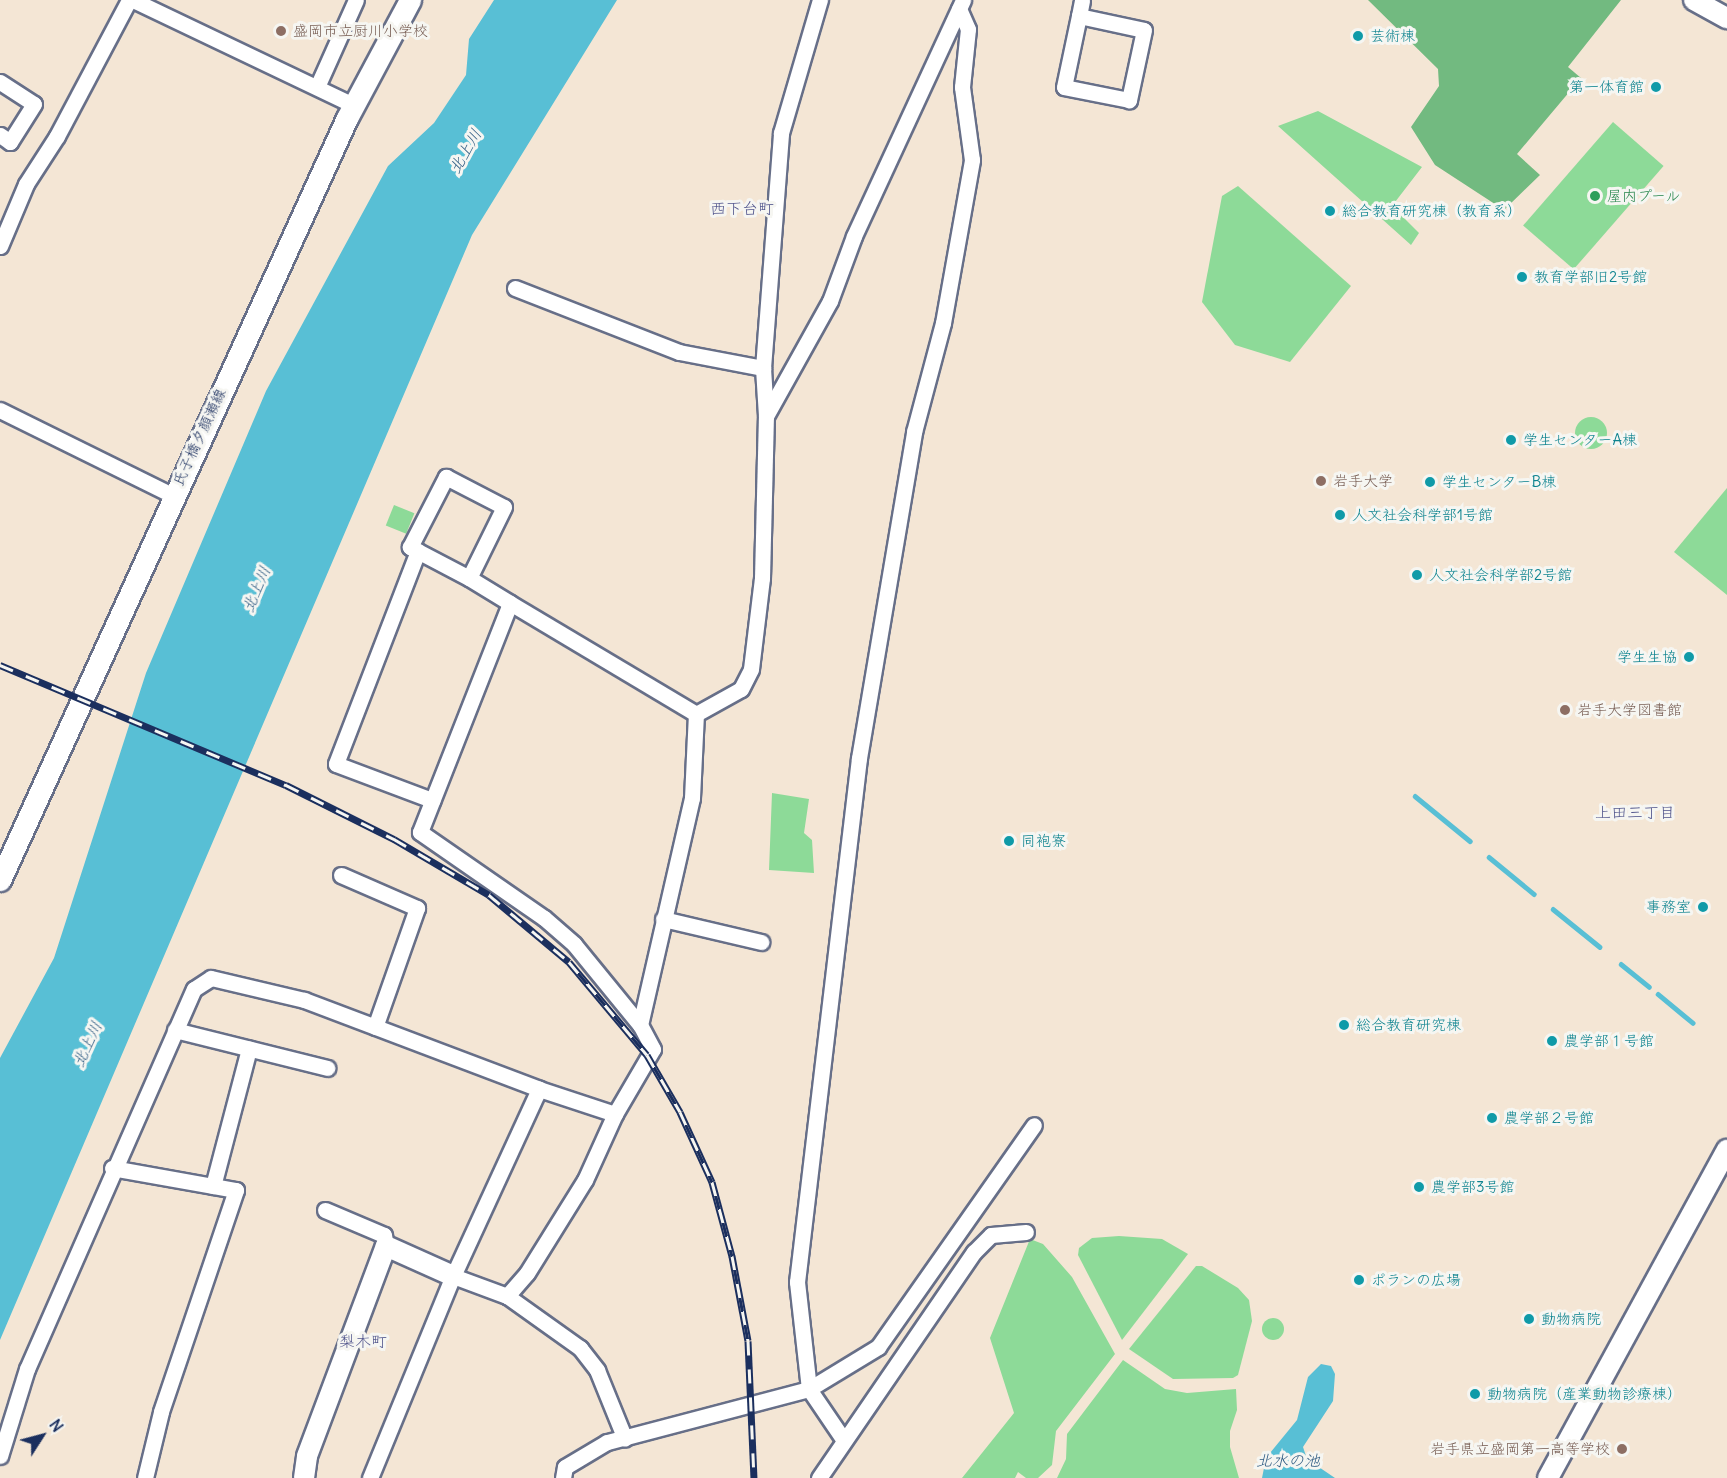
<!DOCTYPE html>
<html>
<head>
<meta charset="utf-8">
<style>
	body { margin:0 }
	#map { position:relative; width:1727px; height:1478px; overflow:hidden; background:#f4e6d5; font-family:Delius,"Klee One",sans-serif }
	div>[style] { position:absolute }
	.green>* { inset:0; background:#8dda98; transform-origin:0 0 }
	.round { border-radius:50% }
	.forest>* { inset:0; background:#72ba80 }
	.water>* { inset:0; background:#58bfd5 }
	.stream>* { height:4.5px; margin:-2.25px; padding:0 2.25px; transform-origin:2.25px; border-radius:2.25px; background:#58bfd5 }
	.roads { filter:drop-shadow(2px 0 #676f88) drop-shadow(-2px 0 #676f88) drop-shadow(0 2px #676f88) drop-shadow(0 -2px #676f88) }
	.minor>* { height:15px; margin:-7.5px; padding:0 7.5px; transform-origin:7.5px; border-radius:7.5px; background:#fff }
	.tertiary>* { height:20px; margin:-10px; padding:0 10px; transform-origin:10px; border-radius:10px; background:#fff }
	.secondary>* { height:21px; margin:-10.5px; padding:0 10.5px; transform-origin:10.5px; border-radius:10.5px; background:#fff }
	.rail>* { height:7px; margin-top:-3.5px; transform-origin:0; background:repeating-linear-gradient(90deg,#f6f6f2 0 14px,#1b2f5e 0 28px); box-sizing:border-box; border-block:2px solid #1b2f5e }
	.dots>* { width:16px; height:16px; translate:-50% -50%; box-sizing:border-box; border:3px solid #f6f6f2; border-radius:50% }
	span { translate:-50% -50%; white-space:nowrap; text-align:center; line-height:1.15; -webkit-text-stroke:6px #f6f6f2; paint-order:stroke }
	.education-label { font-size:15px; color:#785e54 }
	.left { translate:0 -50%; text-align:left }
	.right { translate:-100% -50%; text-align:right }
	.culture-label { font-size:15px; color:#0d838f }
	.leisure-label { font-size:15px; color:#27864d }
	.street-label { font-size:15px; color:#1b2f5e }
	.water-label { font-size:16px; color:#2d5a82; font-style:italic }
	.neighbourhood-label { font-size:16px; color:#52568d }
	.north { position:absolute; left:12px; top:1406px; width:60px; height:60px; -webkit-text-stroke:4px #f6f6f2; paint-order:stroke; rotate:54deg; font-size:16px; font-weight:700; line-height:24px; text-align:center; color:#1b2f5e }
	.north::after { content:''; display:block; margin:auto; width:21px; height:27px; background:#1b2f5e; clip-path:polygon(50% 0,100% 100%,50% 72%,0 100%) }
</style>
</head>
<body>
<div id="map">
	<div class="green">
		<i style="clip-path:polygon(1318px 111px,1422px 167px,1392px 206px,1419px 233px,1411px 245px,1278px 126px)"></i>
		<i style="left:1613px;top:122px;width:67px;height:137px;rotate:41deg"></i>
		<i style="clip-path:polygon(1238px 186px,1351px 286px,1290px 362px,1235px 345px,1202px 302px,1222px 196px)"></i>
		<i class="round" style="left:1575px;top:417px;width:32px;height:32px"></i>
		<i style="clip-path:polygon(1727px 488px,1727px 595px,1674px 552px)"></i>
		<i style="left:394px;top:505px;width:22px;height:22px;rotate:22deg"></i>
		<i style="clip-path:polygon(772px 793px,809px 799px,804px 833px,812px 840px,814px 873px,769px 870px)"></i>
		<i style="clip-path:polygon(1119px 1236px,1162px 1239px,1188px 1254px,1122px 1340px,1078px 1255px,1079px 1248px,1092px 1238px)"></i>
		<i style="clip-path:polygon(1030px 1239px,1043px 1244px,1072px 1277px,1115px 1354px,1056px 1431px,1052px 1465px,1038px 1478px,1026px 1478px,1018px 1472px,1015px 1478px,962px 1478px,1014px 1413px,990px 1338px)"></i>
		<i style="clip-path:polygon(1196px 1266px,1202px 1266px,1238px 1288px,1249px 1300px,1252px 1321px,1238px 1375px,1233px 1378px,1173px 1379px,1129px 1349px)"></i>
		<i class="round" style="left:1262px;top:1318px;width:22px;height:22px"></i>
		<i style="clip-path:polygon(1123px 1360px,1165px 1389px,1187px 1393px,1236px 1389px,1237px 1410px,1230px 1431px,1230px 1447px,1239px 1478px,1057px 1478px,1066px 1459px,1067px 1434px)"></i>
	</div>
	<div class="forest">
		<i style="clip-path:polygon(1368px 0,1621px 0,1568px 67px,1581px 78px,1517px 154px,1540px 175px,1504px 210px,1435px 165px,1411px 127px,1439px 86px,1438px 69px)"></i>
	</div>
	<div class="water">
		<i style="clip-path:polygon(494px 0,617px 0,472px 235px,0 1340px,0 1058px,54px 958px,146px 673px,266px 391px,388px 166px,434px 123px,466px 75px,469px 39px)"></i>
		<i style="clip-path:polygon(1321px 1364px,1331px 1366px,1335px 1374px,1333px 1401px,1303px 1447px,1307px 1459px,1335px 1478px,1262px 1478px,1266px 1458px,1297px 1420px,1308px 1377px)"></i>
	</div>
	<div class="stream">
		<i style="left:1415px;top:796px;width:71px;rotate:39.3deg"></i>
		<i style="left:1489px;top:857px;width:58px;rotate:39.4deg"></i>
		<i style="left:1553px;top:909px;width:60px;rotate:39deg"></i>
		<i style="left:1621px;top:964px;width:36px;rotate:39deg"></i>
		<i style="left:1658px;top:994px;width:45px;rotate:39.6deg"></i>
	</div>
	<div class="roads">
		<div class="minor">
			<i style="left:133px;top:0;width:244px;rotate:25.5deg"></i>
			<i style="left:1079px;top:16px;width:66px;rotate:12.2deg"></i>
			<i style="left:1144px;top:30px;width:72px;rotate:102.1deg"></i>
			<i style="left:1129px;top:100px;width:66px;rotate:-168.7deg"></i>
			<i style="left:1064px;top:87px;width:73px;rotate:-78.1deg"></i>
			<i style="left:1079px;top:16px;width:16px;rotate:-79deg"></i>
			<i style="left:0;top:82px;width:40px;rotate:32.9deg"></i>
			<i style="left:34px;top:104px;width:45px;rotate:122.3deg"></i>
			<i style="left:10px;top:142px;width:12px;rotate:-145deg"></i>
			<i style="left:317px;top:87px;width:95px;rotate:-65.9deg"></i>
			<i style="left:0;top:246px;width:67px;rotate:-67.2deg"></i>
			<i style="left:26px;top:184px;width:57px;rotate:-57.1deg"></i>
			<i style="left:57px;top:136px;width:154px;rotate:-62.1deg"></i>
			<i style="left:515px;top:288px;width:176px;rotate:21.3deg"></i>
			<i style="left:679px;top:352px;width:86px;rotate:10.8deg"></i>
			<i style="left:763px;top:368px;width:48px;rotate:86.4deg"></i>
			<i style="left:763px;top:368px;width:236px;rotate:-85.6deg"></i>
			<i style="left:781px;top:133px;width:139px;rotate:-73.7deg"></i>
			<i style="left:0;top:410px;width:192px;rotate:26.3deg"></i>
			<i style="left:418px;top:551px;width:228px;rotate:111.1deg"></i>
			<i style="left:336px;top:764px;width:103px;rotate:20.6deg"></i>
			<i style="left:469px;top:578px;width:67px;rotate:-152.3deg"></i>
			<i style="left:410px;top:547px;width:79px;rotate:-62.8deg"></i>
			<i style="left:446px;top:477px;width:65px;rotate:27.3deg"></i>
			<i style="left:504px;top:507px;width:79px;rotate:116.2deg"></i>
			<i style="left:469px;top:578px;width:48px;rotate:31.4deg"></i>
			<i style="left:341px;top:875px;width:83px;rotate:23.5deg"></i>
			<i style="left:417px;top:908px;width:126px;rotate:109.4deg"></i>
			<i style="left:663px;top:919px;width:101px;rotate:13.2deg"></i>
			<i style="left:640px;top:1025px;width:104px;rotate:-129.2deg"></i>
			<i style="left:574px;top:944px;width:40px;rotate:-139deg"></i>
			<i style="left:544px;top:918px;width:151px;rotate:-145.3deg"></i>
			<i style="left:420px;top:832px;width:246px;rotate:-68.5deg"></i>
			<i style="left:510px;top:603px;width:217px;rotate:30.8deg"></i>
			<i style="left:175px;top:1030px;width:157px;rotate:14deg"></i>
			<i style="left:112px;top:1168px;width:126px;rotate:10.1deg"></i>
			<i style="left:236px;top:1190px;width:234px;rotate:108.7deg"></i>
			<i style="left:161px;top:1412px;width:68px;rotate:103.6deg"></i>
			<i style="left:213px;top:1186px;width:142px;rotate:-75.3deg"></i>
			<i style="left:325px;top:1210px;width:64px;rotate:23deg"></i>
			<i style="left:384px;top:1235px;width:11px;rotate:80deg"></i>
			<i style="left:453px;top:1276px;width:58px;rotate:20.3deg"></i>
			<i style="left:507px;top:1296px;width:30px;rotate:-49deg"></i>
			<i style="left:527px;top:1273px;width:110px;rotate:-58.1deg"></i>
			<i style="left:585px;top:1180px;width:72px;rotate:-65.6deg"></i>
			<i style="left:615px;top:1114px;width:75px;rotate:-59.7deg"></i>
			<i style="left:653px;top:1049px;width:27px;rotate:-118deg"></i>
			<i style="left:640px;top:1025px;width:233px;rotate:-77.1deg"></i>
			<i style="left:692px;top:798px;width:84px;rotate:-87.3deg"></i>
			<i style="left:696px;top:714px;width:51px;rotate:-29.1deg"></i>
			<i style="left:741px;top:689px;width:22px;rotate:-63deg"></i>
			<i style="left:751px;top:669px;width:92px;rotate:-83.1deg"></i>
			<i style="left:762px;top:578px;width:162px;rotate:-88.6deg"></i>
			<i style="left:766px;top:416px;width:132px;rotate:-60.9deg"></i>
			<i style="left:830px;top:301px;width:69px;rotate:-69.7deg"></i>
			<i style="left:854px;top:236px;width:260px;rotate:-65.2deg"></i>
			<i style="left:507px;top:1296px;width:90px;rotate:35.5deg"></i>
			<i style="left:580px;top:1348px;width:28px;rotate:52deg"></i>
			<i style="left:597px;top:1370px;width:74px;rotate:67.9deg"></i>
			<i style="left:843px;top:1439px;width:60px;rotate:-124.2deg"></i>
			<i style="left:809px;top:1389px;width:108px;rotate:-96.4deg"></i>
			<i style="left:797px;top:1282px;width:528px;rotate:-83.25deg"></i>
			<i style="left:859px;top:758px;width:331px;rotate:-80.4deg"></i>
			<i style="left:914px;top:432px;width:113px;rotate:-75.1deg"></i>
			<i style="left:943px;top:323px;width:166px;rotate:-79.9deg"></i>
			<i style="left:972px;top:160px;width:74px;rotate:-97.8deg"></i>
			<i style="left:962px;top:87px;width:58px;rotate:-84.1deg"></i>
			<i style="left:968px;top:29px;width:22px;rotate:-114deg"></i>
			<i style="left:0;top:1456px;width:91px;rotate:-72.8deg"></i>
			<i style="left:27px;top:1369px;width:415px;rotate:-66.3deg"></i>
			<i style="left:194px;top:989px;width:20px;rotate:-33deg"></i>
			<i style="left:211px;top:978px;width:96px;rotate:13.3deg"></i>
			<i style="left:304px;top:1000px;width:251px;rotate:20.7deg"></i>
			<i style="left:370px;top:1478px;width:218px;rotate:-67.7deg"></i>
			<i style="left:453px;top:1276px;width:206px;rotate:-65.3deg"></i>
			<i style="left:539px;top:1089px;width:80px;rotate:18.2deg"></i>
			<i style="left:563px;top:1478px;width:11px;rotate:-80deg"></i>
			<i style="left:565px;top:1467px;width:49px;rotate:-30.8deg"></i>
			<i style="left:607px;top:1442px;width:209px;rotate:-14.7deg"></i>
			<i style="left:809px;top:1389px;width:81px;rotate:-31.3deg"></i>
			<i style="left:878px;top:1347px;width:271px;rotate:-54.9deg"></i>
			<i style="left:819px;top:1478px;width:274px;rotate:-55.6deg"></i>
			<i style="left:974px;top:1252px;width:24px;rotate:-45deg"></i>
			<i style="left:991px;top:1235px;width:35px;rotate:-5deg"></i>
		</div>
		<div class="tertiary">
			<i style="left:1694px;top:0;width:38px;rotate:29deg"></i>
			<i style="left:304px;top:1478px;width:22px;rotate:-82deg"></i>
			<i style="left:307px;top:1456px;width:224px;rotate:-69.4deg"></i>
			<i style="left:386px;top:1246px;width:73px;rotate:24.1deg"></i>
			<i style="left:1548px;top:1478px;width:374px;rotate:-61.4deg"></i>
		</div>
		<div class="secondary">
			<i style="left:0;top:880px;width:837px;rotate:-65.52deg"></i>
			<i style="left:347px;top:118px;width:134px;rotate:-61.9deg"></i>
		</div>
	</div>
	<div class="rail">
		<i style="left:0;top:665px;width:310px;rotate:22.8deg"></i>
		<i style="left:286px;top:785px;width:121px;rotate:26.6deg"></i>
		<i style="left:394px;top:839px;width:110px;rotate:30.5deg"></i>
		<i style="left:489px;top:895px;width:104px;rotate:39.9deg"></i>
		<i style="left:569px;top:962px;width:121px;rotate:50deg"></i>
		<i style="left:647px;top:1055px;width:66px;rotate:59.9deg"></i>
		<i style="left:680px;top:1112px;width:77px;rotate:65.4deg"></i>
		<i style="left:712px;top:1182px;width:77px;rotate:74.9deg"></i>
		<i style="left:732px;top:1256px;width:86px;rotate:79.3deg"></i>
		<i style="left:748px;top:1341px;width:137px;rotate:87.5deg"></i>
	</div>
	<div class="dots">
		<i style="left:281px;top:31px;background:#8d6e63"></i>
		<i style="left:1358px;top:36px;background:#0f9aa8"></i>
		<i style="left:1656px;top:87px;background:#0f9aa8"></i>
		<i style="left:1595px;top:196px;background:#2e9e5b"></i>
		<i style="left:1330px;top:211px;background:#0f9aa8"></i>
		<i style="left:1522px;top:277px;background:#0f9aa8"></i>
		<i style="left:1511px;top:440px;background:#0f9aa8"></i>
		<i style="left:1321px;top:481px;background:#8d6e63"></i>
		<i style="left:1430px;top:482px;background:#0f9aa8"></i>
		<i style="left:1340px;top:515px;background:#0f9aa8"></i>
		<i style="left:1417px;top:575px;background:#0f9aa8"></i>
		<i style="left:1689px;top:657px;background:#0f9aa8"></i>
		<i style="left:1565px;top:710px;background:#8d6e63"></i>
		<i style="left:1009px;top:841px;background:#0f9aa8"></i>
		<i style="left:1703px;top:907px;background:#0f9aa8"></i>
		<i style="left:1344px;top:1025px;background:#0f9aa8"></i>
		<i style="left:1552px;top:1041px;background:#0f9aa8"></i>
		<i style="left:1492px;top:1118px;background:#0f9aa8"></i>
		<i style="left:1419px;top:1187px;background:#0f9aa8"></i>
		<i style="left:1359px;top:1280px;background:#0f9aa8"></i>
		<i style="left:1529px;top:1319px;background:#0f9aa8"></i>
		<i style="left:1475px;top:1394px;background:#0f9aa8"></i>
		<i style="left:1622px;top:1449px;background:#8d6e63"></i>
	</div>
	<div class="education-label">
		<span class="left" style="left:293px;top:31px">盛岡市立厨川小学校</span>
		<span class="left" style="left:1333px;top:481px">岩手大学</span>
		<span class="left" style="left:1577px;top:710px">岩手大学図書館</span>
		<span class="right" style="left:1610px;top:1449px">岩手県立盛岡第一高等学校</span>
	</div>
	<div class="culture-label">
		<span class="left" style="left:1370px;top:36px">芸術棟</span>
		<span class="right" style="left:1644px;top:87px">第一体育館</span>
		<span class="left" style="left:1342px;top:211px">総合教育研究棟（教育系）</span>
		<span class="left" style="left:1534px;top:277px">教育学部旧2号館</span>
		<span class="left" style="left:1523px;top:440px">学生センターA棟</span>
		<span class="left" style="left:1442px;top:482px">学生センターB棟</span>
		<span class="left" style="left:1352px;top:515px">人文社会科学部1号館</span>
		<span class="left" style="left:1429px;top:575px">人文社会科学部2号館</span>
		<span class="right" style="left:1677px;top:657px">学生生協</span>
		<span class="left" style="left:1021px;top:841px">同袍寮</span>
		<span class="right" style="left:1691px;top:907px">事務室</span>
		<span class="left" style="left:1356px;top:1025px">総合教育研究棟</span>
		<span class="left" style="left:1564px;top:1041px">農学部１号館</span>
		<span class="left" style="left:1504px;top:1118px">農学部２号館</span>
		<span class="left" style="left:1431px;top:1187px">農学部3号館</span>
		<span class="left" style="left:1371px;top:1280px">ポランの広場</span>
		<span class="left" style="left:1541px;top:1319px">動物病院</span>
		<span class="left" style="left:1487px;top:1394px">動物病院（産業動物診療棟）</span>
	</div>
	<div class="leisure-label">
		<span class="left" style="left:1607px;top:196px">屋内プール</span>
	</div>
	<div class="street-label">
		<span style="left:199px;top:437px;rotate:-65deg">氏子橋夕顔瀬線</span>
	</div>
	<div class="water-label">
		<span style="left:465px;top:151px;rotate:-60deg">北上川</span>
		<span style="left:256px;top:589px;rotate:-67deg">北上川</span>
		<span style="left:87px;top:1044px;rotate:-65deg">北上川</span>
		<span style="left:1288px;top:1460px">北水の池</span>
	</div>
	<div class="neighbourhood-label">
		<span style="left:742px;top:208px">西下台町</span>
		<span style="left:1635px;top:812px">上田三丁目</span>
		<span style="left:363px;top:1341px">梨木町</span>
	</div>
	<div class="north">N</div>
</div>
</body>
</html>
